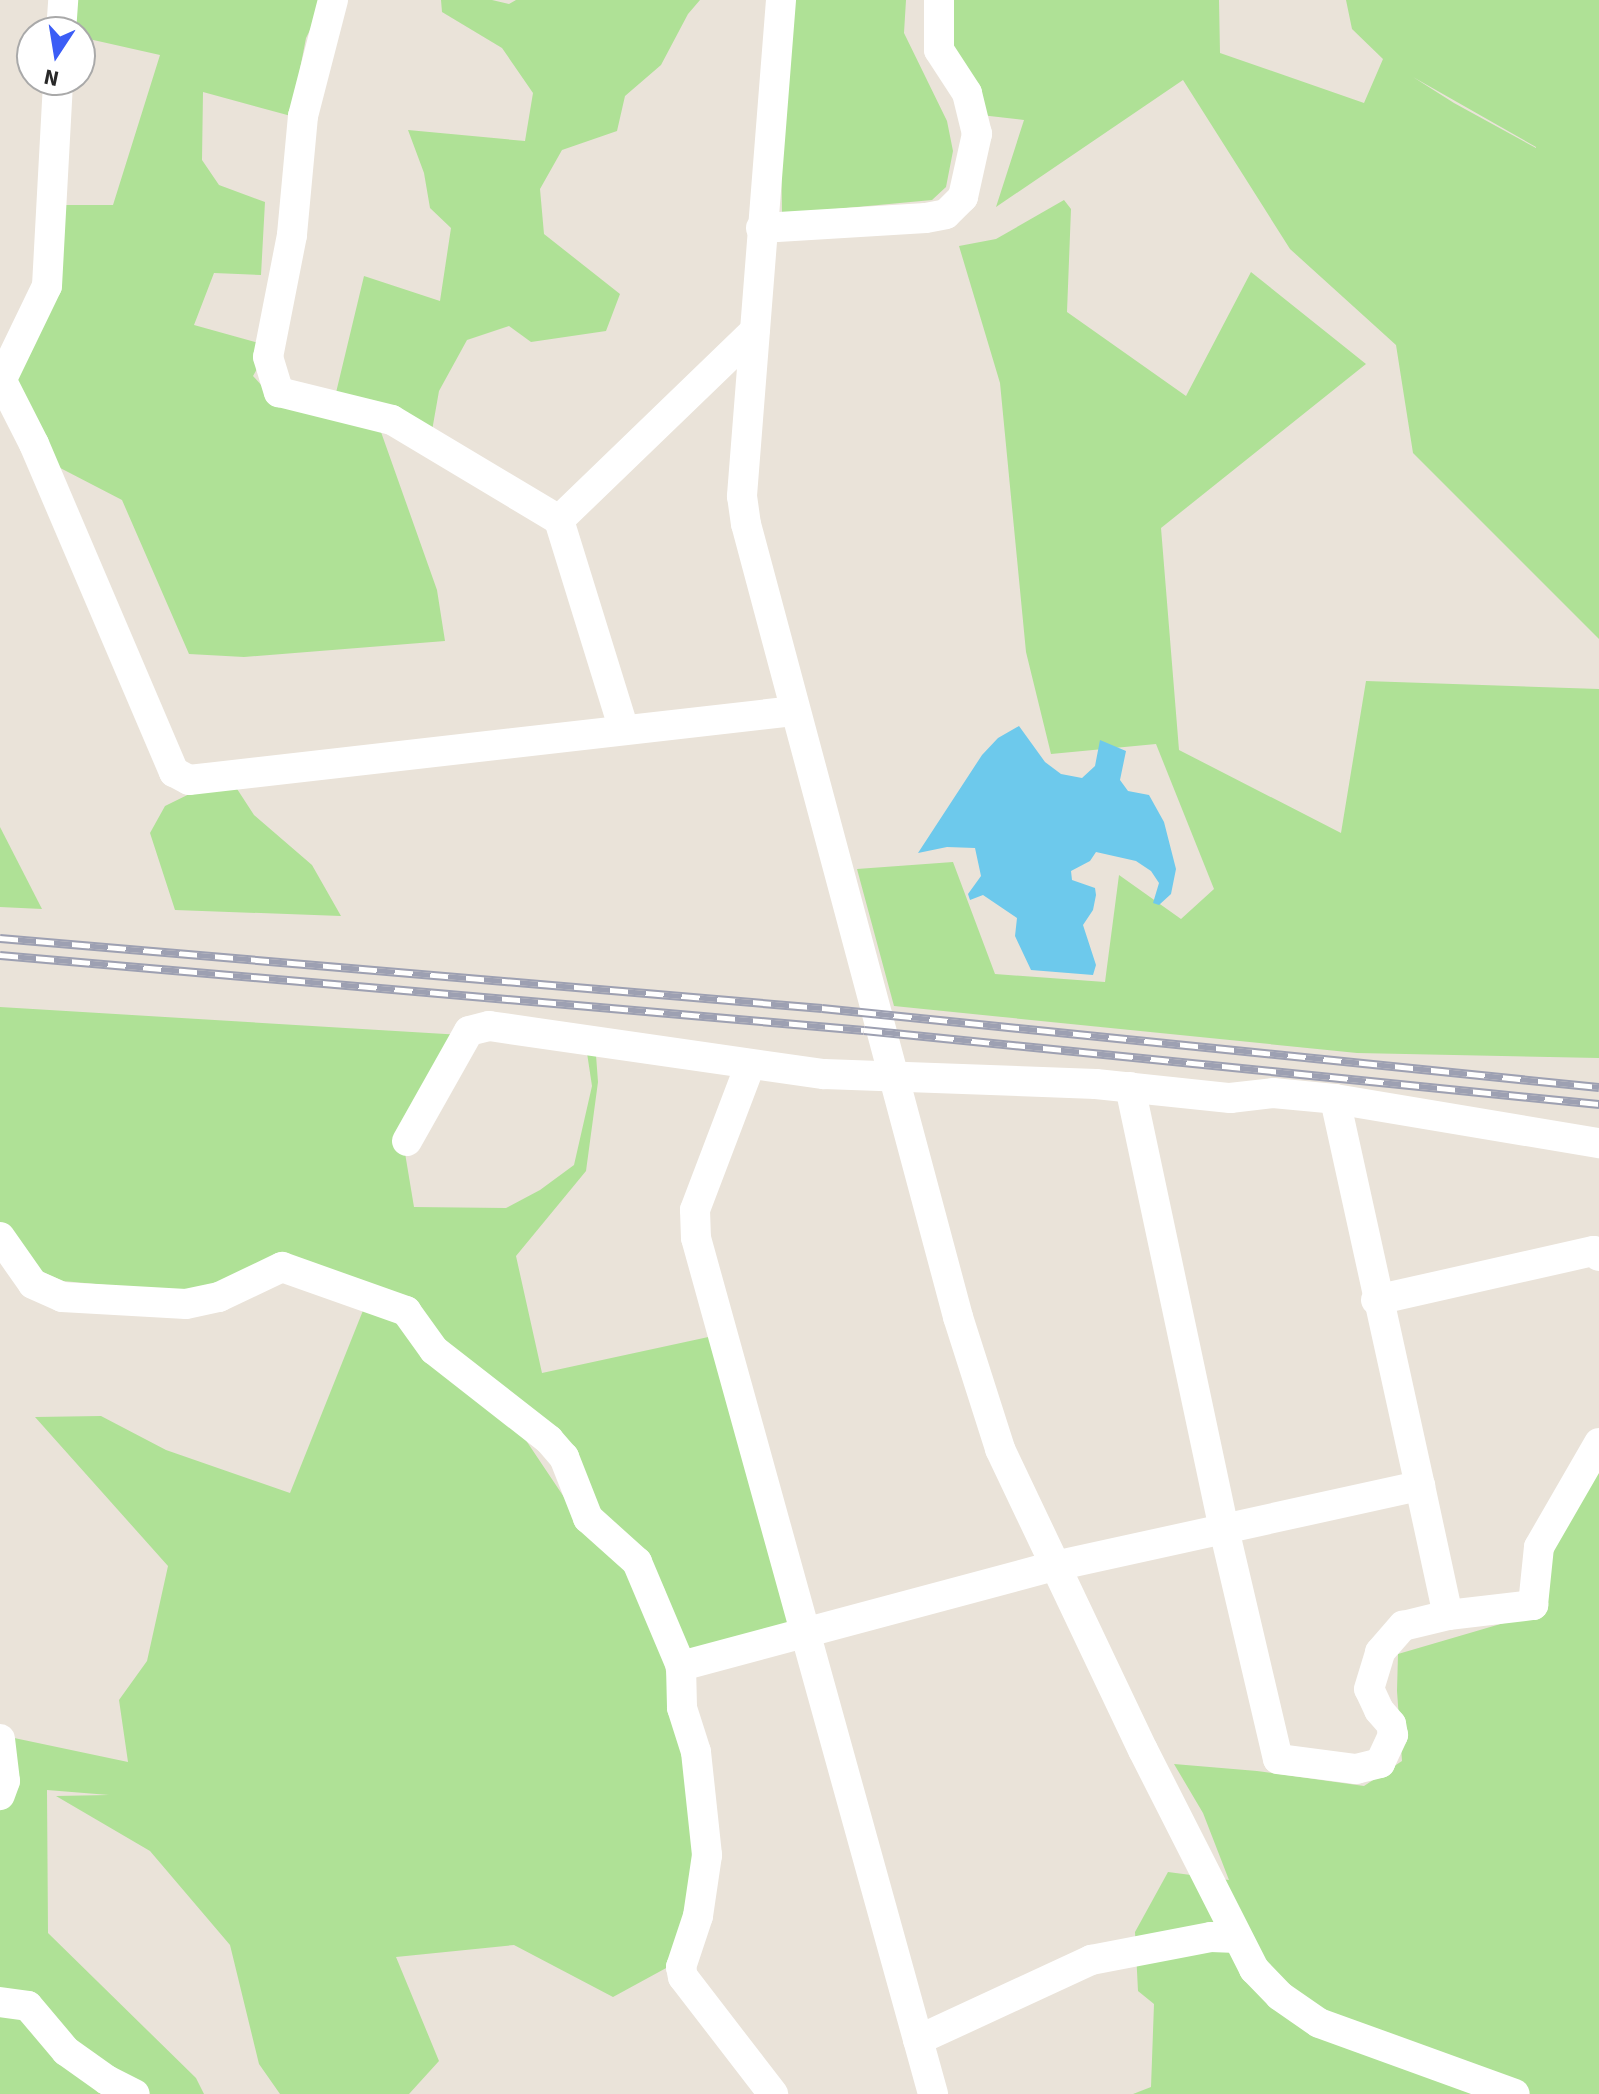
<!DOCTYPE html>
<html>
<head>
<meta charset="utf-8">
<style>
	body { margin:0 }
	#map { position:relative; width:1599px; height:2094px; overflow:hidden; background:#eae3d9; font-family:"Source Sans 3",sans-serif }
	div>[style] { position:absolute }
	.green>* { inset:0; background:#afe196 }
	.water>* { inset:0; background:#6dc9ec }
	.minor>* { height:30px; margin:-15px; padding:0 15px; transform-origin:15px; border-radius:15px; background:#fff }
	.rail>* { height:9px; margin-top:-4.5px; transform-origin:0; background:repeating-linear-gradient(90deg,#fff 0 18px,#9da0b2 0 36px); box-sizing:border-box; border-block:2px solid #9da0b2 }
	span { translate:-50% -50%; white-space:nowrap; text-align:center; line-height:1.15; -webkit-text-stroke:8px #fff; paint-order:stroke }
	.north { position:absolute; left:16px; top:16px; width:80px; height:80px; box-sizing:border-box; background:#fff; border:2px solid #a9a9a9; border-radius:50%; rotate:192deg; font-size:22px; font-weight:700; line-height:32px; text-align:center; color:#282828 }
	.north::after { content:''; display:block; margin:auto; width:28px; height:36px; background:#3b5df6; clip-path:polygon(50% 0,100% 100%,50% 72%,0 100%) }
</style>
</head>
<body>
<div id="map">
	<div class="green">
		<i style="clip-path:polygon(63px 0,325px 0,306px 38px,291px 116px,203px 92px,202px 160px,219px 185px,265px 202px,261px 275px,214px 273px,194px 325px,270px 346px,253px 376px,280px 406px,381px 432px,437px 590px,445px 641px,244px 657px,189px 654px,122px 500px,39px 457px,2px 379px,58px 292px,51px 205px,113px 205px,160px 55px,80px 37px,80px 32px,61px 32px)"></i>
		<i style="clip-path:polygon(441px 0,492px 0,509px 4px,516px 0,700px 0,688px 14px,661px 65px,625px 96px,617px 131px,562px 150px,540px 189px,544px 234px,620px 294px,606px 331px,531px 342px,509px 326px,467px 340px,439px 391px,430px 442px,334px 401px,364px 276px,440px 301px,451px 228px,430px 208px,424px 173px,408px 130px,525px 141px,533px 93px,502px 48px,442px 12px)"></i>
		<i style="clip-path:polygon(791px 0,906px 0,904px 33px,947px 121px,953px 151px,946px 187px,932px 200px,782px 214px,781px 143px)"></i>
		<i style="clip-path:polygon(evenodd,940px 0,1219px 0,1220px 53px,1364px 103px,1383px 59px,1352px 29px,1346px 0,1599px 0,1599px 639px,1413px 453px,1396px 345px,1290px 249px,1183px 80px,996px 207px,1024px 120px,972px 114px,940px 0,1413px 77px,1536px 147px,1536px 148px,1454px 103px,1413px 77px)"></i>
		<i style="clip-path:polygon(1064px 200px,1071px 209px,1067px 312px,1186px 396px,1251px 272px,1366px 364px,1161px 528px,1179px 750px,1341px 833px,1366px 681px,1599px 689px,1599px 1058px,1357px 1053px,894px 1006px,857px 869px,953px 862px,995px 974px,1105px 982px,1119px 875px,1181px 919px,1214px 889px,1156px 744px,1051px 754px,1026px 652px,1000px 383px,959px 246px,996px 239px)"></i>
		<i style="clip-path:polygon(228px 775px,254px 815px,312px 865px,341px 916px,175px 910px,150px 833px,165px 806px)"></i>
		<i style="clip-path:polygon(0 827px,42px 909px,0 907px)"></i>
		<i style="clip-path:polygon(0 1007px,462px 1035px,401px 1129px,414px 1207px,506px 1208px,540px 1190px,574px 1165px,592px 1086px,587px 1053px,596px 1055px,598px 1082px,586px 1171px,516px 1256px,542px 1373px,713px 1336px,791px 1627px,687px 1655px,664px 1588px,648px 1559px,598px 1510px,489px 1385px,582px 1524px,629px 1575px,661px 1646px,702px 1854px,668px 1967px,613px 1997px,514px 1945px,396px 1957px,439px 2061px,409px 2094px,280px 2094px,259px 2064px,230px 1945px,150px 1851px,56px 1796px,109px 1795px,47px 1790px,48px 1933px,196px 2078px,204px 2094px,0 2094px,0 1735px,128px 1762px,119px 1700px,147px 1661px,168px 1566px,35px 1417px,101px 1416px,166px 1450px,290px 1493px,364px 1308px,283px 1267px,193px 1293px,63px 1281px,0 1253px)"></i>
		<i style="clip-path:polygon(1599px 1438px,1599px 2094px,1133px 2094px,1151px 2087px,1154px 2004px,1138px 1991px,1135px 1932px,1168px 1872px,1229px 1880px,1203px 1813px,1174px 1764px,1257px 1771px,1364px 1786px,1402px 1761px,1397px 1691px,1398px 1654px,1521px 1618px)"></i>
	</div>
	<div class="water">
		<i style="clip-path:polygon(1019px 726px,1045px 762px,1061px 774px,1082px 778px,1095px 766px,1100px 740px,1126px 751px,1120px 780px,1128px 791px,1149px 795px,1164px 822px,1176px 869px,1171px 894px,1159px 905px,1153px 903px,1159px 883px,1151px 871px,1136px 861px,1096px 852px,1090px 861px,1071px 871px,1072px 880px,1095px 888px,1096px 895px,1093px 910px,1083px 925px,1096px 965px,1093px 975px,1031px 970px,1015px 936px,1017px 918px,983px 895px,970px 900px,968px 894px,981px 876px,975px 848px,947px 847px,918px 853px,982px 755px,998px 738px)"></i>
	</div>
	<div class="minor">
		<i style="left:333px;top:0;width:120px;rotate:104.5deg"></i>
		<i style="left:303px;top:116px;width:120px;rotate:95.3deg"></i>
		<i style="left:292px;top:235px;width:124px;rotate:101.1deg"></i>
		<i style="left:268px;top:357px;width:37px;rotate:73deg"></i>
		<i style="left:279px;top:392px;width:116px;rotate:13.9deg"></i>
		<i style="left:392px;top:420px;width:195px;rotate:30.9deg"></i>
		<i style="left:781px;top:0;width:498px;rotate:94.5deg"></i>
		<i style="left:742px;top:496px;width:28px;rotate:82deg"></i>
		<i style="left:746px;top:524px;width:821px;rotate:75.03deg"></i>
		<i style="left:958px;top:1317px;width:139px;rotate:72.3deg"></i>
		<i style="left:1000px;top:1449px;width:333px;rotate:64.6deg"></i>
		<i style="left:1143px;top:1750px;width:246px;rotate:63.1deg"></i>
		<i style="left:1254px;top:1969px;width:37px;rotate:46deg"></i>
		<i style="left:1280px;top:1996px;width:47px;rotate:34.7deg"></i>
		<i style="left:1319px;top:2023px;width:208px;rotate:19.9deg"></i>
		<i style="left:61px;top:32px;width:32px;rotate:-86deg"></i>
		<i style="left:761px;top:228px;width:165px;rotate:-3.5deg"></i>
		<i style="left:926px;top:218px;width:20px;rotate:-11deg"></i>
		<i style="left:946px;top:214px;width:24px;rotate:-45deg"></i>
		<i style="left:963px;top:197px;width:65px;rotate:-77.5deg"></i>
		<i style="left:977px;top:134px;width:42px;rotate:-103.7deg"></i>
		<i style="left:967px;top:93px;width:51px;rotate:-123.1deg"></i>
		<i style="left:939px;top:50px;width:50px;rotate:-90deg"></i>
		<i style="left:0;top:377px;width:75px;rotate:63.1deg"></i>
		<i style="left:34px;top:444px;width:357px;rotate:66.9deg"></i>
		<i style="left:174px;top:772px;width:17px;rotate:28deg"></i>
		<i style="left:189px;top:780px;width:610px;rotate:-6.5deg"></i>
		<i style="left:2px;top:379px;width:103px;rotate:-64.2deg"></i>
		<i style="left:47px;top:286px;width:206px;rotate:-86.9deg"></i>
		<i style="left:624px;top:730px;width:220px;rotate:-107.2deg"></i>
		<i style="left:559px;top:520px;width:272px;rotate:-44deg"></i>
		<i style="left:750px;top:1065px;width:155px;rotate:110.8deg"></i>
		<i style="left:695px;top:1210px;width:28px;rotate:88deg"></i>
		<i style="left:696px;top:1238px;width:888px;rotate:74.52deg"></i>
		<i style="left:1130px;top:1087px;width:452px;rotate:78deg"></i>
		<i style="left:1224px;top:1529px;width:236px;rotate:76.8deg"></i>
		<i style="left:1278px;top:1759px;width:79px;rotate:7.3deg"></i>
		<i style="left:1356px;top:1769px;width:25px;rotate:-14deg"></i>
		<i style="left:1380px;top:1763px;width:31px;rotate:-65deg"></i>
		<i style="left:1393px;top:1735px;width:11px;rotate:-100deg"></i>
		<i style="left:1391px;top:1724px;width:18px;rotate:-131deg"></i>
		<i style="left:1379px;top:1710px;width:23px;rotate:-115deg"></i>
		<i style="left:1369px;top:1689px;width:39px;rotate:-73deg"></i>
		<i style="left:1380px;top:1652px;width:35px;rotate:-49deg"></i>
		<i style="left:1403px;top:1626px;width:46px;rotate:-13.7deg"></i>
		<i style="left:1448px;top:1615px;width:86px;rotate:-6.7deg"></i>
		<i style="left:1533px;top:1605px;width:58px;rotate:-84.1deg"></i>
		<i style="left:1539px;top:1547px;width:120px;rotate:-60deg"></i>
		<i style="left:407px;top:1141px;width:126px;rotate:-60.6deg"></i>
		<i style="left:469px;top:1031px;width:21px;rotate:-14deg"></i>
		<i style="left:489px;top:1026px;width:338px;rotate:8.2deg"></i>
		<i style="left:824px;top:1074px;width:272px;rotate:2.1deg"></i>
		<i style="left:1096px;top:1084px;width:135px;rotate:6deg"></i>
		<i style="left:1230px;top:1098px;width:43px;rotate:-6.6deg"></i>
		<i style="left:1273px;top:1093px;width:62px;rotate:5.5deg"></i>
		<i style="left:1335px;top:1099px;width:268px;rotate:9.5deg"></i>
		<i style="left:0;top:1237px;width:57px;rotate:54.9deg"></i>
		<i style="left:33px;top:1284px;width:32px;rotate:24deg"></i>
		<i style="left:62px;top:1297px;width:124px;rotate:3.2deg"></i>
		<i style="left:186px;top:1304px;width:34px;rotate:-12deg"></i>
		<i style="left:219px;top:1297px;width:70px;rotate:-25.5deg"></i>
		<i style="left:282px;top:1267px;width:132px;rotate:19.5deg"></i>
		<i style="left:406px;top:1311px;width:48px;rotate:54.3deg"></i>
		<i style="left:434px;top:1350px;width:146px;rotate:38deg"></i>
		<i style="left:549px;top:1440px;width:23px;rotate:49deg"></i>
		<i style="left:564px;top:1457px;width:66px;rotate:68.5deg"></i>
		<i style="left:588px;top:1518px;width:66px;rotate:41.9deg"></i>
		<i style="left:637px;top:1562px;width:113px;rotate:67.1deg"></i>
		<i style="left:681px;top:1666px;width:42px;rotate:88.6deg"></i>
		<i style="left:682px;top:1708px;width:46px;rotate:72.3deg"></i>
		<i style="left:696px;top:1752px;width:104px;rotate:83.9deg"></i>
		<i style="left:707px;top:1855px;width:62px;rotate:98.4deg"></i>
		<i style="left:698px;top:1916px;width:54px;rotate:108.4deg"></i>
		<i style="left:681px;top:1967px;width:10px;rotate:79deg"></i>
		<i style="left:683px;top:1977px;width:148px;rotate:52.4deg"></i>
		<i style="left:1376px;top:1300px;width:223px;rotate:-12.7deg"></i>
		<i style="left:1594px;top:1251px;width:7px;rotate:45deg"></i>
		<i style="left:1420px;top:1486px;width:132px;rotate:77.8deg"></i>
		<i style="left:681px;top:1666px;width:387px;rotate:-15deg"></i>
		<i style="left:1055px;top:1566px;width:374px;rotate:-12.4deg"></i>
		<i style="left:1420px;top:1486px;width:396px;rotate:-102.4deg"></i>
		<i style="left:0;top:1739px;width:42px;rotate:83.2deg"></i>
		<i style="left:5px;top:1781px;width:15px;rotate:110deg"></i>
		<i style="left:0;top:2002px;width:28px;rotate:8deg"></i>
		<i style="left:28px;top:2006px;width:59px;rotate:49.8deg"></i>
		<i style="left:66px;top:2051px;width:50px;rotate:35.3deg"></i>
		<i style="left:107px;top:2080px;width:31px;rotate:27deg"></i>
		<i style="left:918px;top:2040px;width:191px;rotate:-24.8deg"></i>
		<i style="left:1091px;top:1960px;width:122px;rotate:-10.9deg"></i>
		<i style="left:1211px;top:1937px;width:26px;rotate:2deg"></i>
	</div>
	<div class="rail">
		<i style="left:0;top:938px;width:825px;rotate:4.87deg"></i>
		<i style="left:822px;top:1008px;width:781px;rotate:5.81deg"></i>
		<i style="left:0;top:955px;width:867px;rotate:4.96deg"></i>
		<i style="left:864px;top:1030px;width:739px;rotate:5.75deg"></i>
	</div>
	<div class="north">N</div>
</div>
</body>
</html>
